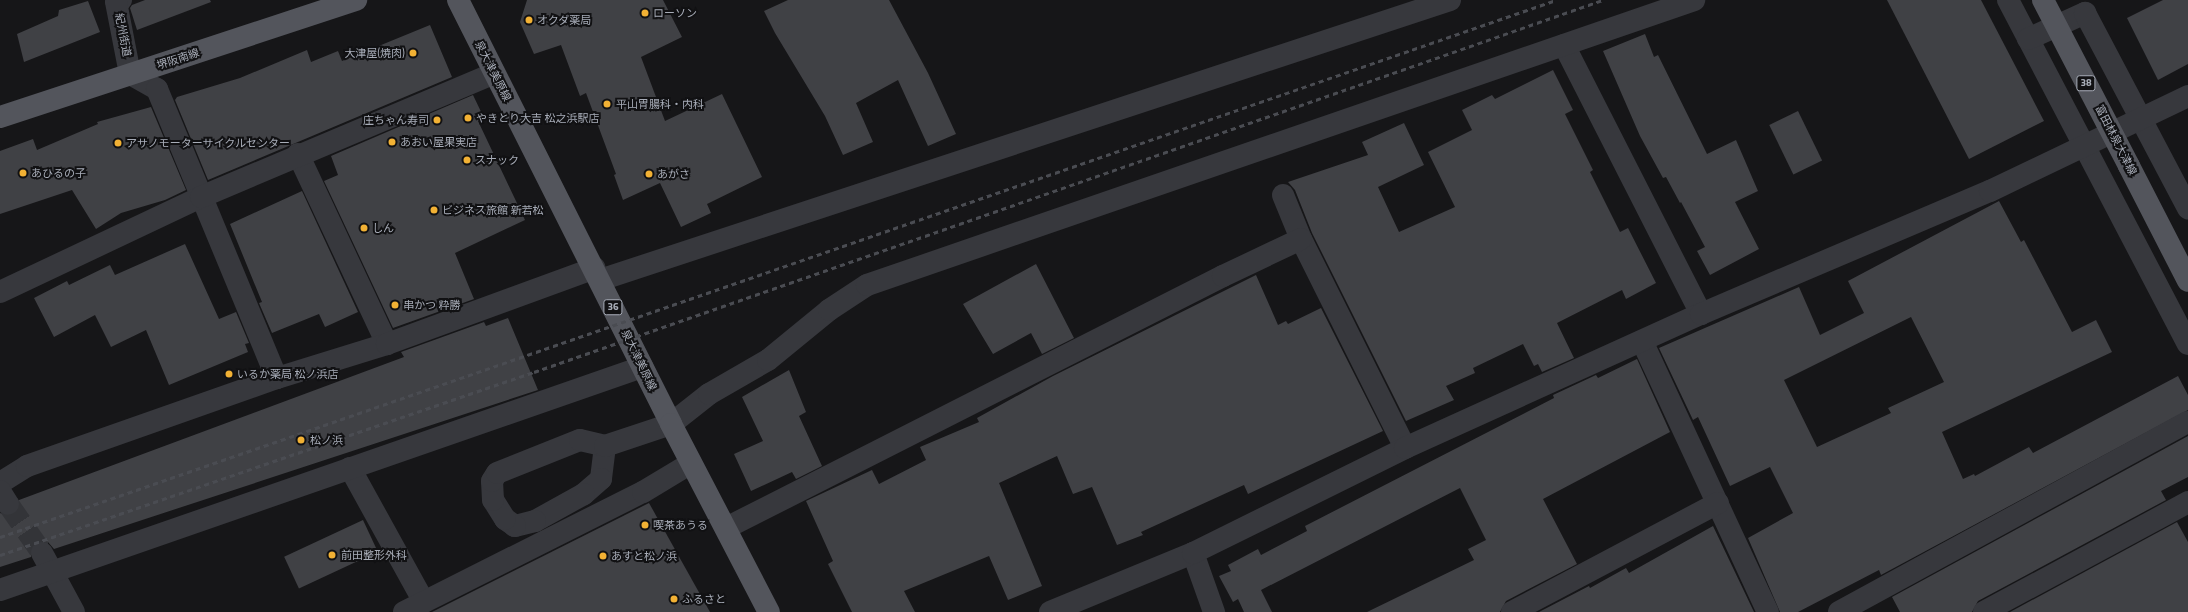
<!DOCTYPE html>
<html>
<head>
<meta charset="utf-8">
<style>
	body { margin:0 }
	#map { position:relative; width:2188px; height:612px; overflow:hidden; background:#161618; font-family:"Titillium Web","Noto Sans JP",sans-serif }
	div>[style] { position:absolute }
	.building>* { inset:0; background:#404145; transform-origin:0 0 }
	.minor-tunnel>* { height:22px; margin-top:-11px; transform-origin:0; background:repeating-linear-gradient(90deg,#333438 0 22px,transparent 0 33px) }
	.minor>* { height:22px; margin:-11px; padding:0 11px; transform-origin:11px; border-radius:11px; background:#37383d }
	.major>* { height:22px; margin:-11px; padding:0 11px; transform-origin:11px; border-radius:11px; background:#53555c }
	.rail>* { height:3px; margin-top:-1.5px; transform-origin:0; background:repeating-linear-gradient(90deg,#4a4c52 0 5px,transparent 0 9px) }
	.major-bridge>* { height:22px; margin:-11px; padding:0 11px; transform-origin:11px; border-radius:11px; background:#53555c }
	.dots>* { width:11px; height:11px; translate:-50% -50%; box-sizing:border-box; border:2px solid #111113; border-radius:50% }
	span { translate:-50% -50%; white-space:nowrap; text-align:center; line-height:1.15; -webkit-text-stroke:4px #111113; paint-order:stroke }
	.shield-label span { padding:1px 3px; background:#111113; border:1px solid; border-radius:3px; -webkit-text-stroke-width:0 }
	.shield-label { font-size:10px; color:#a8adb8; font-weight:700 }
	.poi-label { font-size:11px; color:#a8adb8 }
	.left { translate:0 -50%; text-align:left }
	.right { translate:-100% -50%; text-align:right }
	.street-label { font-size:11px; color:#a8adb8 }
</style>
</head>
<body>
<div id="map">
	<div class="building">
		<i style="clip-path:polygon(145px 0,210px 0,211px 2px,137px 30px,130px 8px,132px 5px)"></i>
		<i style="clip-path:polygon(527px 0,663px 0,682px 37px,641px 57px,665px 121px,722px 94px,762px 177px,707px 204px,711px 213px,681px 227px,660px 183px,623px 200px,614px 175px,616px 174px,586px 93px,580px 96px,561px 45px,534px 54px,520px 22px)"></i>
		<i style="clip-path:polygon(788px 0,889px 0,928px 73px,956px 134px,928px 146px,898px 80px,856px 103px,873px 142px,843px 155px,825px 116px,775px 33px,764px 11px)"></i>
		<i style="clip-path:polygon(1887px 0,1981px 0,2044px 121px,1969px 159px)"></i>
		<i style="clip-path:polygon(2163px 0,2188px 0,2188px 64px,2158px 80px,2127px 18px)"></i>
		<i style="clip-path:polygon(88px 1px,100px 32px,24px 62px,17px 34px,58px 16px,59px 10px)"></i>
		<i style="clip-path:polygon(430px 25px,452px 77px,208px 180px,175px 100px,177px 97px,240px 78px,307px 50px,311px 62px,338px 51px,342px 61px)"></i>
		<i style="clip-path:polygon(1645px 34px,1654px 57px,1658px 55px,1707px 154px,1736px 140px,1758px 191px,1735px 202px,1759px 249px,1710px 275px,1697px 251px,1705px 247px,1681px 202px,1680px 203px,1666px 177px,1663px 178px,1640px 136px,1603px 51px)"></i>
		<i style="clip-path:polygon(1553px 70px,1573px 110px,1565px 114px,1593px 170px,1590px 172px,1620px 232px,1628px 228px,1656px 283px,1626px 299px,1622px 290px,1557px 323px,1574px 358px,1542px 372px,1538px 364px,1534px 366px,1523px 344px,1473px 368px,1475px 373px,1446px 386px,1454px 400px,1406px 421px,1312px 233px,1295px 190px,1288px 182px,1368px 155px,1362px 142px,1404px 123px,1424px 165px,1378px 187px,1399px 232px,1455px 207px,1428px 152px,1472px 130px,1462px 110px,1492px 95px,1495px 99px)"></i>
		<i style="clip-path:polygon(473px 95px,484px 118px,478px 121px,525px 220px,455px 253px,474px 299px,393px 328px,324px 181px,338px 175px,331px 156px)"></i>
		<i style="clip-path:polygon(151px 107px,186px 190px,165px 200px,121px 213px,96px 229px,72px 190px,0 214px,0 151px,33px 139px,37px 150px,98px 124px,97px 122px)"></i>
		<i style="left:1798px;top:111px;width:55px;height:32px;rotate:64deg"></i>
		<i style="clip-path:polygon(302px 191px,358px 312px,325px 327px,319px 314px,272px 333px,259px 303px,262px 302px,230px 224px)"></i>
		<i style="clip-path:polygon(evenodd,1999px 201px,2021px 242px,2024px 240px,2072px 332px,2096px 320px,2112px 352px,1942px 432px,1963px 479px,1974px 474px,1975px 476px,2029px 447px,2033px 453px,2178px 376px,2188px 395px,2188px 410px,1881px 575px,1879px 570px,1798px 612px,1780px 612px,1748px 538px,1793px 513px,1770px 467px,1730px 486px,1698px 417px,1693px 420px,1659px 348px,1799px 287px,1820px 335px,1864px 313px,1848px 281px,1999px 201px,1911px 317px,1944px 382px,1888px 408px,1891px 413px,1817px 447px,1784px 380px,1911px 317px)"></i>
		<i style="clip-path:polygon(185px 244px,219px 319px,236px 312px,249px 343px,245px 344px,248px 352px,169px 385px,146px 330px,111px 347px,95px 315px,54px 337px,34px 298px,67px 281px,69px 285px,110px 265px,115px 275px)"></i>
		<i style="clip-path:polygon(1036px 264px,1074px 338px,1042px 354px,1031px 333px,993px 354px,963px 304px)"></i>
		<i style="clip-path:polygon(1256px 275px,1278px 325px,1286px 321px,1288px 324px,1321px 308px,1383px 431px,1248px 494px,1244px 485px,1141px 532px,1143px 535px,1117px 545px,1092px 487px,1073px 494px,1057px 456px,999px 483px,1042px 586px,1008px 600px,989px 556px,904px 591px,915px 612px,852px 612px,828px 564px,833px 561px,806px 501px,872px 470px,879px 484px,926px 460px,920px 447px,979px 422px,977px 418px,1053px 376px)"></i>
		<i style="clip-path:polygon(508px 318px,538px 390px,54px 549px,48px 542px,36px 542px,31px 547px,31px 557px,0 567px,0 513px,8px 516px,15px 514px,19px 510px,19px 500px,404px 357px,401px 352px,484px 322px,486px 326px)"></i>
		<i style="clip-path:polygon(1637px 359px,1670px 432px,1543px 499px,1577px 564px,1506px 601px,1500px 612px,1367px 612px,1474px 560px,1468px 549px,1486px 540px,1460px 488px,1261px 590px,1272px 612px,1244px 612px,1238px 599px,1233px 602px,1219px 576px,1231px 571px,1228px 565px,1258px 549px,1261px 555px,1307px 531px,1305px 526px,1554px 398px,1553px 395px,1596px 375px,1598px 378px)"></i>
		<i style="clip-path:polygon(789px 370px,806px 412px,799px 416px,822px 466px,796px 479px,792px 472px,751px 491px,734px 454px,763px 441px,742px 397px)"></i>
		<i style="clip-path:polygon(2188px 436px,2188px 477px,2161px 491px,2166px 500px,1978px 601px,1972px 612px,1900px 612px,1892px 597px)"></i>
		<i style="clip-path:polygon(649px 503px,710px 612px,432px 612px)"></i>
		<i style="left:363px;top:520px;width:35px;height:87px;rotate:65deg"></i>
		<i style="clip-path:polygon(2177px 522px,2188px 542px,2188px 612px,2010px 612px)"></i>
		<i style="clip-path:polygon(1713px 526px,1754px 612px,1539px 612px,1589px 586px,1590px 588px,1626px 568px,1629px 573px)"></i>
	</div>
	<div class="minor-tunnel">
		<i style="left:8px;top:504px;width:60px;rotate:55.2deg"></i>
	</div>
	<div class="minor">
		<i style="left:121px;top:0;width:5px;rotate:158deg"></i>
		<i style="left:116px;top:2px;width:73px;rotate:79deg"></i>
		<i style="left:130px;top:74px;width:31px;rotate:29deg"></i>
		<i style="left:157px;top:89px;width:313px;rotate:67.5deg"></i>
		<i style="left:2008px;top:0;width:388px;rotate:62.4deg"></i>
		<i style="left:2028px;top:39px;width:63px;rotate:-24.5deg"></i>
		<i style="left:2085px;top:13px;width:221px;rotate:62.2deg"></i>
		<i style="left:1564px;top:45px;width:302px;rotate:63deg"></i>
		<i style="left:298px;top:154px;width:210px;rotate:64.9deg"></i>
		<i style="left:1283px;top:195px;width:48px;rotate:67.8deg"></i>
		<i style="left:1301px;top:239px;width:233px;rotate:63.5deg"></i>
		<i style="left:600px;top:280px;width:895px;rotate:-18.23deg"></i>
		<i style="left:0;top:292px;width:222px;rotate:-25.3deg"></i>
		<i style="left:201px;top:197px;width:318px;rotate:-22.9deg"></i>
		<i style="left:1642px;top:341px;width:299px;rotate:65.1deg"></i>
		<i style="left:605px;top:446px;width:33px;rotate:97deg"></i>
		<i style="left:601px;top:479px;width:23px;rotate:139deg"></i>
		<i style="left:584px;top:494px;width:56px;rotate:151.1deg"></i>
		<i style="left:535px;top:521px;width:21px;rotate:166deg"></i>
		<i style="left:515px;top:526px;width:12px;rotate:-145deg"></i>
		<i style="left:505px;top:519px;width:22px;rotate:-122deg"></i>
		<i style="left:493px;top:500px;width:19px;rotate:-93deg"></i>
		<i style="left:492px;top:481px;width:9px;rotate:-58deg"></i>
		<i style="left:497px;top:473px;width:89px;rotate:-21.7deg"></i>
		<i style="left:580px;top:440px;width:26px;rotate:13deg"></i>
		<i style="left:605px;top:446px;width:70px;rotate:-18.4deg"></i>
		<i style="left:671px;top:424px;width:48px;rotate:-38.3deg"></i>
		<i style="left:709px;top:394px;width:68px;rotate:-30deg"></i>
		<i style="left:768px;top:360px;width:79px;rotate:-39.3deg"></i>
		<i style="left:829px;top:310px;width:45px;rotate:-33.3deg"></i>
		<i style="left:867px;top:285px;width:875px;rotate:-19.01deg"></i>
		<i style="left:350px;top:468px;width:153px;rotate:61.1deg"></i>
		<i style="left:0;top:483px;width:32px;rotate:-32deg"></i>
		<i style="left:27px;top:466px;width:265px;rotate:-19.4deg"></i>
		<i style="left:277px;top:378px;width:115px;rotate:-17.2deg"></i>
		<i style="left:387px;top:344px;width:221px;rotate:-20.1deg"></i>
		<i style="left:0;top:491px;width:15px;rotate:58deg"></i>
		<i style="left:726px;top:528px;width:557px;rotate:-26.89deg"></i>
		<i style="left:1223px;top:276px;width:86px;rotate:-25.4deg"></i>
		<i style="left:42px;top:553px;width:67px;rotate:61.5deg"></i>
		<i style="left:1193px;top:553px;width:63px;rotate:70.4deg"></i>
		<i style="left:0;top:590px;width:680px;rotate:-19.15deg"></i>
		<i style="left:404px;top:612px;width:267px;rotate:-26.7deg"></i>
		<i style="left:643px;top:492px;width:56px;rotate:-31.1deg"></i>
		<i style="left:1050px;top:612px;width:155px;rotate:-22.4deg"></i>
		<i style="left:1193px;top:553px;width:237px;rotate:-26.3deg"></i>
		<i style="left:1405px;top:448px;width:325px;rotate:-24.4deg"></i>
		<i style="left:1701px;top:314px;width:314px;rotate:-23.1deg"></i>
		<i style="left:1990px;top:191px;width:220px;rotate:-25.6deg"></i>
		<i style="left:1512px;top:612px;width:233px;rotate:-27.9deg"></i>
		<i style="left:1839px;top:612px;width:397px;rotate:-28.6deg"></i>
		<i style="left:1984px;top:612px;width:232px;rotate:-28.3deg"></i>
	</div>
	<div class="major">
		<i style="left:458px;top:0;width:474px;rotate:63.3deg"></i>
		<i style="left:671px;top:424px;width:212px;rotate:62.5deg"></i>
		<i style="left:0;top:117px;width:375px;rotate:-18.2deg"></i>
		<i style="left:2129px;top:166px;width:129px;rotate:62.8deg"></i>
	</div>
	<div class="rail">
		<i style="left:0;top:537px;width:1646px;rotate:-19.04deg"></i>
		<i style="left:0;top:555px;width:564px;rotate:-18.92deg"></i>
		<i style="left:534px;top:372px;width:1132px;rotate:-19.19deg"></i>
	</div>
	<div class="major-bridge">
		<i style="left:2043px;top:0;width:187px;rotate:62.6deg"></i>
	</div>
	<div class="dots">
		<i style="left:645px;top:13px;background:#f2b134"></i>
		<i style="left:529px;top:20px;background:#f2b134"></i>
		<i style="left:413px;top:53px;background:#f2b134"></i>
		<i style="left:607px;top:104px;background:#f2b134"></i>
		<i style="left:468px;top:118px;background:#f2b134"></i>
		<i style="left:437px;top:120px;background:#f2b134"></i>
		<i style="left:392px;top:142px;background:#f2b134"></i>
		<i style="left:118px;top:143px;background:#f2b134"></i>
		<i style="left:467px;top:160px;background:#f2b134"></i>
		<i style="left:23px;top:173px;background:#f2b134"></i>
		<i style="left:649px;top:174px;background:#f2b134"></i>
		<i style="left:434px;top:210px;background:#f2b134"></i>
		<i style="left:364px;top:228px;background:#f2b134"></i>
		<i style="left:395px;top:305px;background:#f2b134"></i>
		<i style="left:229px;top:374px;background:#f2b134"></i>
		<i style="left:301px;top:440px;background:#f2b134"></i>
		<i style="left:645px;top:525px;background:#f2b134"></i>
		<i style="left:332px;top:555px;background:#f2b134"></i>
		<i style="left:603px;top:556px;background:#f2b134"></i>
		<i style="left:674px;top:599px;background:#f2b134"></i>
	</div>
	<div class="shield-label">
		<span style="left:2086px;top:83px">38</span>
		<span style="left:613px;top:307px">36</span>
	</div>
	<div class="poi-label">
		<span class="left" style="left:653px;top:13px">ローソン</span>
		<span class="left" style="left:537px;top:20px">オクダ薬局</span>
		<span class="right" style="left:405px;top:53px">大津屋(焼肉)</span>
		<span class="left" style="left:616px;top:104px">平山胃腸科・内科</span>
		<span class="left" style="left:476px;top:118px">やきとり大吉 松之浜駅店</span>
		<span class="right" style="left:429px;top:120px">庄ちゃん寿司</span>
		<span class="left" style="left:400px;top:142px">あおい屋果実店</span>
		<span class="left" style="left:126px;top:143px">アサノモーターサイクルセンター</span>
		<span class="left" style="left:475px;top:160px">スナック</span>
		<span class="left" style="left:31px;top:173px">あひるの子</span>
		<span class="left" style="left:657px;top:174px">あがさ</span>
		<span class="left" style="left:442px;top:210px">ビジネス旅館 新若松</span>
		<span class="left" style="left:372px;top:228px">しん</span>
		<span class="left" style="left:403px;top:305px">串かつ 粋勝</span>
		<span class="left" style="left:237px;top:374px">いるか薬局 松ノ浜店</span>
		<span class="left" style="left:310px;top:440px">松ノ浜</span>
		<span class="left" style="left:653px;top:525px">喫茶あうる</span>
		<span class="left" style="left:341px;top:555px">前田整形外科</span>
		<span class="left" style="left:611px;top:556px">あすと松ノ浜</span>
		<span class="left" style="left:682px;top:599px">ふるさと</span>
	</div>
	<div class="street-label">
		<span style="left:123px;top:35px;rotate:79deg">紀州街道</span>
		<span style="left:178px;top:59px;rotate:-18deg">堺阪南線</span>
		<span style="left:493px;top:71px;rotate:63deg">泉大津美原線</span>
		<span style="left:2116px;top:140px;rotate:63deg">富田林泉大津線</span>
		<span style="left:639px;top:360px;rotate:64deg">泉大津美原線</span>
	</div>
</div>
</body>
</html>
